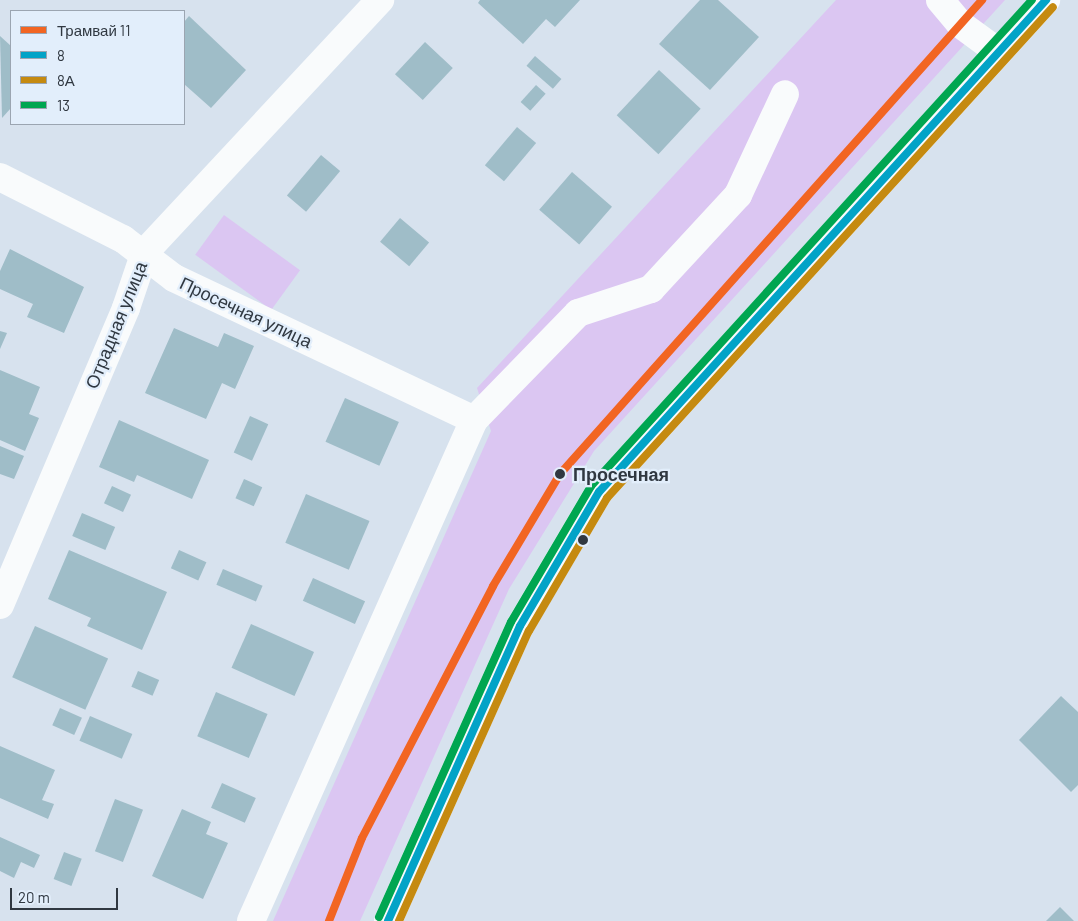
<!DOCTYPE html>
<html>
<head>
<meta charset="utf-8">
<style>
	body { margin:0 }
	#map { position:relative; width:1078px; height:921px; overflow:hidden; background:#d7e2ee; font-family:Barlow,sans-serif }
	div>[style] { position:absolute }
	.green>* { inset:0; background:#dbc6f2; transform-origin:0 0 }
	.building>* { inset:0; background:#9fbdc8; transform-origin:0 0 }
	.minor>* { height:28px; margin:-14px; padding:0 14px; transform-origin:14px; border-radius:14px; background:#f9fbfc }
	.major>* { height:28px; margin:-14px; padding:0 14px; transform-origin:14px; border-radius:14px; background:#f9fbfc }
	.bus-1>* { height:8px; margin:-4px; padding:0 4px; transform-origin:4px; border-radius:4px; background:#02a3c7 }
	.bus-2>* { height:8px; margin:-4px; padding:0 4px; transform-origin:4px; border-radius:4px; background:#c58a10 }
	.bus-3>* { height:8px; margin:-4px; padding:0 4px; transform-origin:4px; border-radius:4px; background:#00a651 }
	.tram-1>* { height:8px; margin:-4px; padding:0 4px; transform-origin:4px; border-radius:4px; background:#f26522 }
	.dots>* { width:14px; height:14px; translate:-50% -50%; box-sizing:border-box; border:2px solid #e2eefb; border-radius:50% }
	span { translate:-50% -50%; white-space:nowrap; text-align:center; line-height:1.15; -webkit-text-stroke:4.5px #e2eefb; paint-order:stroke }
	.street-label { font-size:18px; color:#303841 }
	.stop-label { font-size:18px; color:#303841; font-weight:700 }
	.left { translate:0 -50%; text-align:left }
	.legend { position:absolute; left:10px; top:10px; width:175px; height:115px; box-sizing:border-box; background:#e2eefb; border:1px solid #9ba5b1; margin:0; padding:6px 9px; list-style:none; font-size:15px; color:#303841 }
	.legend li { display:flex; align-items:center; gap:10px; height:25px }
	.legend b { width:25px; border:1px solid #9ba5b1 }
	.scale { position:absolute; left:10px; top:888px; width:108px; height:22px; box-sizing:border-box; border:2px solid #303841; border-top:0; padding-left:6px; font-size:15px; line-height:18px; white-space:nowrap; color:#303841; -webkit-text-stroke:4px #e2eefb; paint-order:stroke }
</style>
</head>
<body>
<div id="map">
	<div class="green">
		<i style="clip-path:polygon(836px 0,1005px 0,594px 451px,509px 589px,360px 921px,273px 921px,491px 431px,477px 388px)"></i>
		<i style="left:224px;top:215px;width:94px;height:49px;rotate:36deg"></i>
	</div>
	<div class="building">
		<i style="clip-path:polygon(480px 0,580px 0,555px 27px,546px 19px,523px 44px,478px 3px)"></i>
		<i style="clip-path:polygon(700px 0,718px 0,759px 37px,710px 90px,659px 44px)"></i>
		<i style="clip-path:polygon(189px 16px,246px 70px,211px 108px,184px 84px,184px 22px)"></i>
		<i style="clip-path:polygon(0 36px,11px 46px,11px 108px,2px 118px)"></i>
		<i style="left:425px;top:42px;width:38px;height:44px;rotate:43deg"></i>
		<i style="left:535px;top:56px;width:35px;height:13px;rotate:41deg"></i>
		<i style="left:659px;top:70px;width:57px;height:62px;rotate:43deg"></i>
		<i style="left:536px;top:85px;width:13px;height:23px;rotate:42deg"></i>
		<i style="left:517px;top:127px;width:25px;height:50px;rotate:40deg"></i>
		<i style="left:321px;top:155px;width:25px;height:53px;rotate:40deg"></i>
		<i style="left:572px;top:172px;width:53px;height:50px;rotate:41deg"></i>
		<i style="left:400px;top:218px;width:38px;height:31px;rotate:40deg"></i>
		<i style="clip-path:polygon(10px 249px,84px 287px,64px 333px,27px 317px,33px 304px,0 289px,0 271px)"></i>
		<i style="clip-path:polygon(174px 328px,218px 347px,224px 333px,254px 346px,235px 389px,222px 383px,206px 419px,145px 393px)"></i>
		<i style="clip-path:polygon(0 331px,7px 333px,0 349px)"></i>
		<i style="clip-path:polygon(0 370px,40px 387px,29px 414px,39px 418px,25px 451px,0 440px)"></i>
		<i style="left:345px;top:398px;width:59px;height:48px;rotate:24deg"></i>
		<i style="left:250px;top:416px;width:20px;height:40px;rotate:24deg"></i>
		<i style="clip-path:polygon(119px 420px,209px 460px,192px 499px,137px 475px,134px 482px,99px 467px)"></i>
		<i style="clip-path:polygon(0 446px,24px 456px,14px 479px,0 474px)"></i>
		<i style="left:244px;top:479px;width:20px;height:21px;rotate:24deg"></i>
		<i style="left:112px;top:486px;width:21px;height:19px;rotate:25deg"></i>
		<i style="left:306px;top:494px;width:69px;height:53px;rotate:23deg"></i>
		<i style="left:82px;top:513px;width:36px;height:25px;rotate:23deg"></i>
		<i style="clip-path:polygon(69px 550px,167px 592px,142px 650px,87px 626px,91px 618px,48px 599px)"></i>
		<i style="left:179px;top:550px;width:30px;height:20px;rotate:24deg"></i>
		<i style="left:223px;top:569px;width:43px;height:17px;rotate:23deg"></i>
		<i style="left:313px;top:578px;width:57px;height:25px;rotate:24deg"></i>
		<i style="left:251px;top:624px;width:69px;height:48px;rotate:24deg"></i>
		<i style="left:35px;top:626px;width:80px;height:56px;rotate:24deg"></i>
		<i style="left:138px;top:671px;width:23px;height:17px;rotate:23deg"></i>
		<i style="left:216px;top:692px;width:56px;height:48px;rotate:23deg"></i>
		<i style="clip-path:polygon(1061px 696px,1078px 712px,1078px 785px,1071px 792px,1019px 740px)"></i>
		<i style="left:60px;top:708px;width:24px;height:19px;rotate:24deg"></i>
		<i style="left:90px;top:716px;width:46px;height:27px;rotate:23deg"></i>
		<i style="clip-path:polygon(0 746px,55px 770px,42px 800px,54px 804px,48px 819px,0 798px)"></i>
		<i style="left:222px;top:783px;width:37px;height:27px;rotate:24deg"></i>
		<i style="left:115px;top:799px;width:30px;height:56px;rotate:21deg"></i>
		<i style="clip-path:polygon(182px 809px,211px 822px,206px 834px,228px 843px,203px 899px,152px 876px)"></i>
		<i style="clip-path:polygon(0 837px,40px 855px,34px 868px,21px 862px,14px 878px,0 871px)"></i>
		<i style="left:64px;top:852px;width:19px;height:29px;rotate:21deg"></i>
		<i style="clip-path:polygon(1060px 907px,1074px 921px,1046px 921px)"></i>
	</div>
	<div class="minor">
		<i style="left:940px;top:0;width:31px;rotate:50deg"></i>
		<i style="left:960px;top:24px;width:46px;rotate:36.1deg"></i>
		<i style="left:0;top:177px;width:138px;rotate:26.8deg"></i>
		<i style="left:123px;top:239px;width:64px;rotate:37.4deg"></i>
		<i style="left:174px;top:278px;width:332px;rotate:25.3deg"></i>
		<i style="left:0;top:605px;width:323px;rotate:-67deg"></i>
		<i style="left:126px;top:308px;width:59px;rotate:-71.3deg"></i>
		<i style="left:145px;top:252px;width:345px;rotate:-47deg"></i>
		<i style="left:251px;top:921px;width:548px;rotate:-66.01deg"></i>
		<i style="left:474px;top:420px;width:149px;rotate:-45.8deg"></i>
		<i style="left:578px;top:313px;width:77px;rotate:-18.2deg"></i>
		<i style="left:651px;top:289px;width:128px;rotate:-47.2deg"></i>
		<i style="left:738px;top:195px;width:111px;rotate:-65deg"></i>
	</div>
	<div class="major">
		<i style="left:388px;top:921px;width:323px;rotate:-65.9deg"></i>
		<i style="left:520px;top:626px;width:156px;rotate:-59.5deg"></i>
		<i style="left:599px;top:492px;width:665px;rotate:-47.74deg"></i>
	</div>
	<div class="bus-1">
		<i style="left:388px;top:921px;width:323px;rotate:-65.9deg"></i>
		<i style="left:520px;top:626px;width:156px;rotate:-59.5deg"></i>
		<i style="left:599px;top:492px;width:665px;rotate:-47.74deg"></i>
	</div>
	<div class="bus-2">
		<i style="left:399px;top:921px;width:318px;rotate:-65.9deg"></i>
		<i style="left:529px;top:631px;width:154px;rotate:-59.6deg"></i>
		<i style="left:607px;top:498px;width:663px;rotate:-47.75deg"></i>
	</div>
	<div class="bus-3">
		<i style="left:379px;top:917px;width:323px;rotate:-65.9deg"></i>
		<i style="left:511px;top:622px;width:158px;rotate:-59.5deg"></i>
		<i style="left:591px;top:486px;width:656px;rotate:-47.78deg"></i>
	</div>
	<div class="tram-1">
		<i style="left:329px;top:921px;width:89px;rotate:-68.3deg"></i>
		<i style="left:362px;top:838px;width:284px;rotate:-62.5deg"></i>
		<i style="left:493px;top:586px;width:131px;rotate:-59.1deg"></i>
		<i style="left:560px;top:474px;width:635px;rotate:-48.32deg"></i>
	</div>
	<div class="dots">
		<i style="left:560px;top:474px;background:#303841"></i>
		<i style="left:583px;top:540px;background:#303841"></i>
	</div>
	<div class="street-label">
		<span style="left:246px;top:312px;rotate:25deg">Просечная улица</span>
		<span style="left:116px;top:325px;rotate:-68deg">Отрадная улица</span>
	</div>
	<div class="stop-label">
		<span class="left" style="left:573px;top:474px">Просечная</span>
	</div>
	<ul class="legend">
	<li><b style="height:6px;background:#f26522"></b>Трамвай 11</li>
	<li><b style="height:6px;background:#02a3c7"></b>8</li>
	<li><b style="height:6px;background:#c58a10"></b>8А</li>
	<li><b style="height:6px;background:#00a651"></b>13</li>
	</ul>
	<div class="scale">20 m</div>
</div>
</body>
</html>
